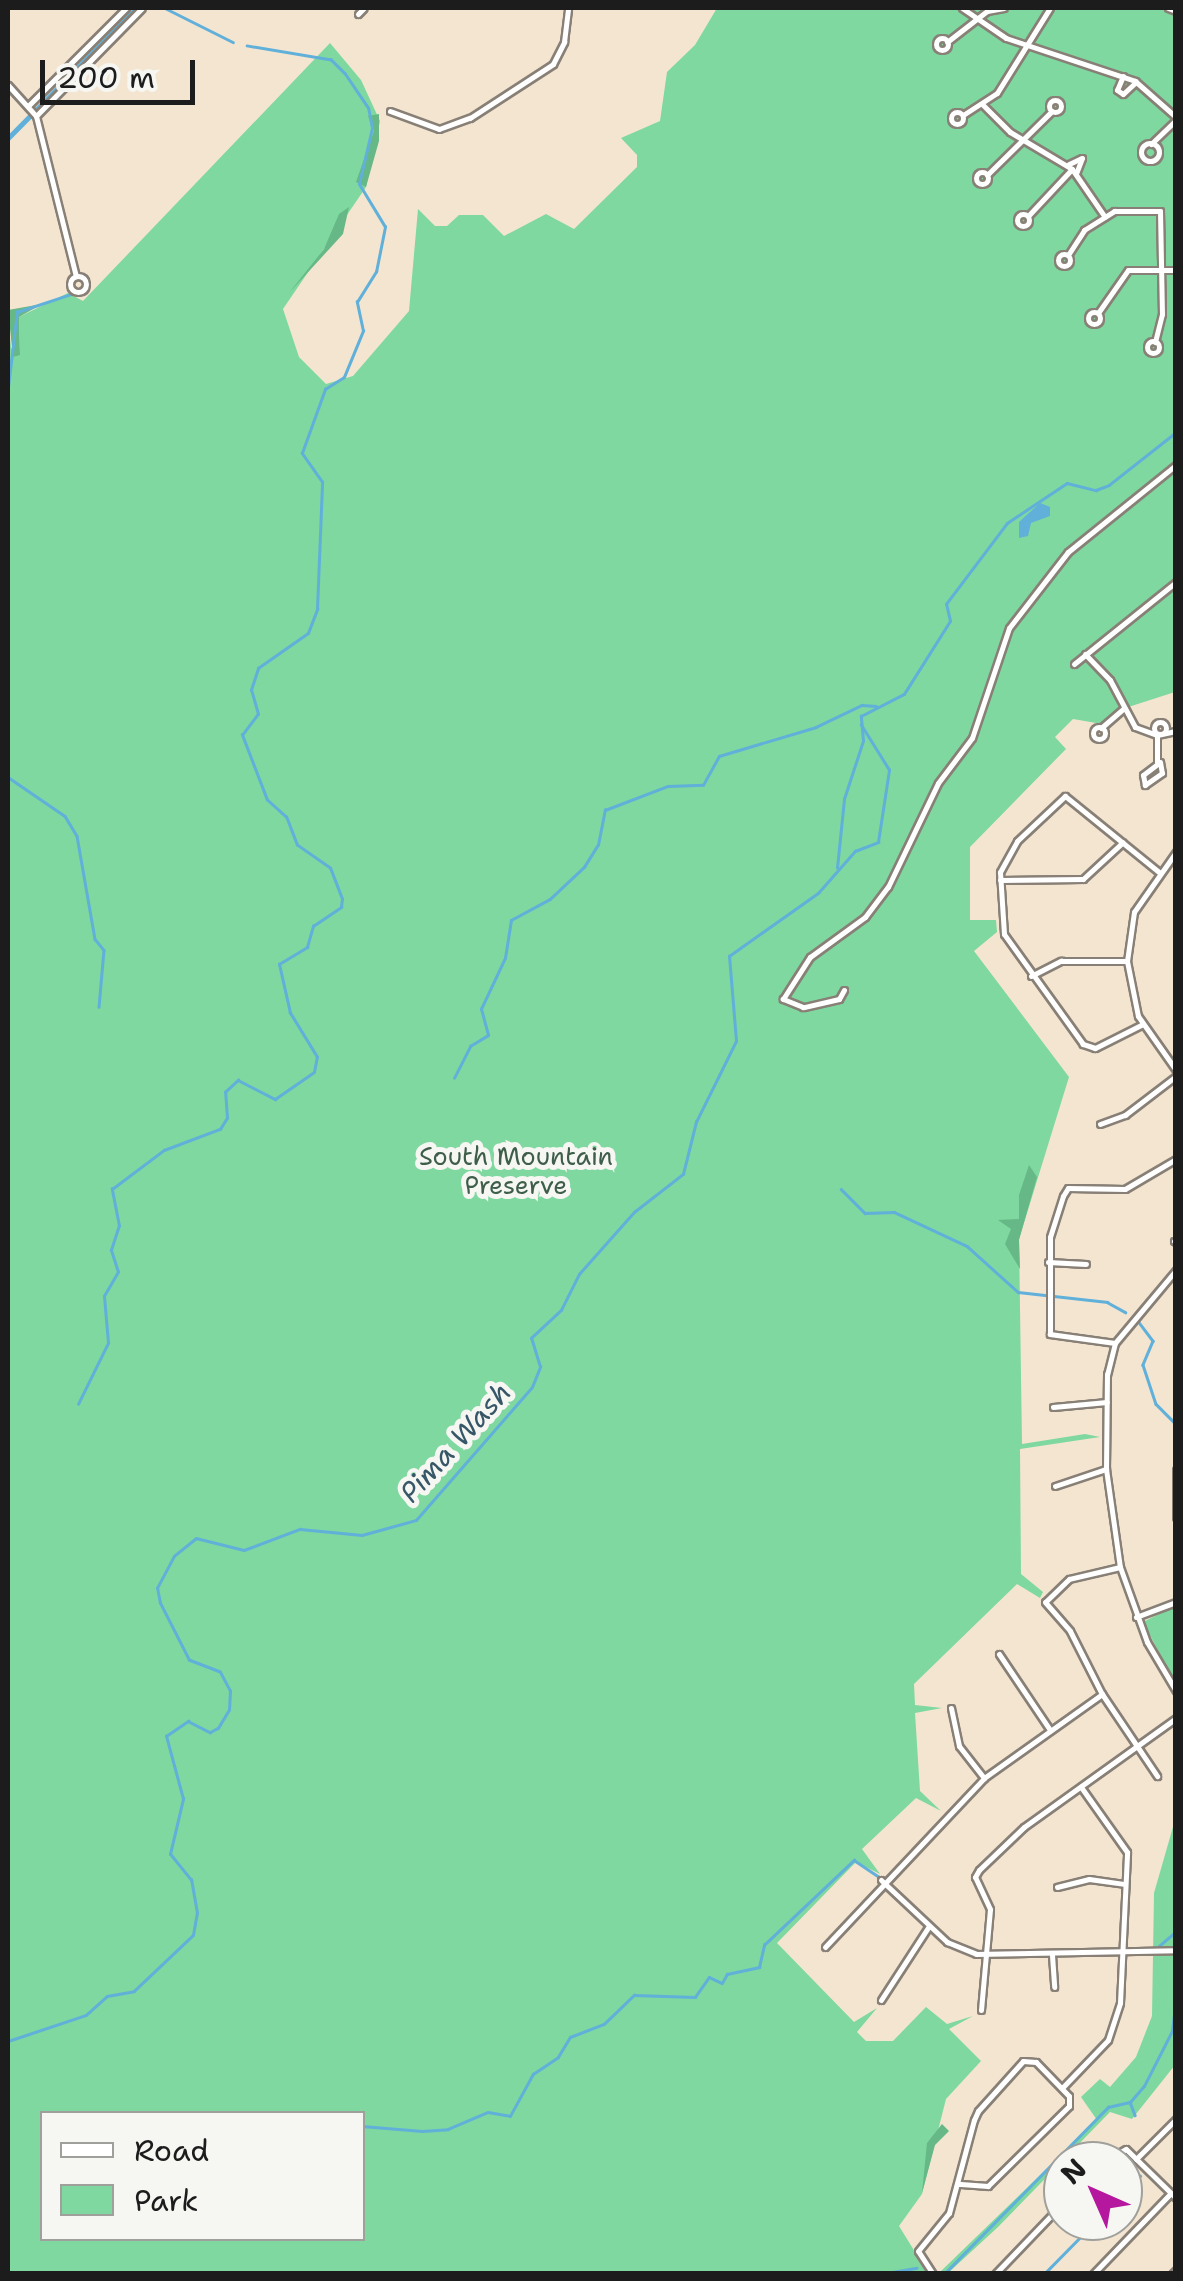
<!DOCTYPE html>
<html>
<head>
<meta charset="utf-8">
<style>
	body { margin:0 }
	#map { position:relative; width:1183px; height:2281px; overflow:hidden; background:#f4e5d1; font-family:"Shantell Sans",sans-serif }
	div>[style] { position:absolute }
	.green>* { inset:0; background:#7ed89f }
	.forest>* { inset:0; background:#66b886 }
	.water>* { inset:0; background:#60b0da }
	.stream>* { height:2.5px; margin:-1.25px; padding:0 1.25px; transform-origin:1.25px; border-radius:1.25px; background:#60b0da }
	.canal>* { height:5px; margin:-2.5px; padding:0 2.5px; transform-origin:2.5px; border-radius:2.5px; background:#60b0da }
	.roads { filter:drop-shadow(2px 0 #888076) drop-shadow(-2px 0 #888076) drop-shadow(0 2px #888076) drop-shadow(0 -2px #888076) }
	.minor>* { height:5px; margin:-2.5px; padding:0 2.5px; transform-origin:2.5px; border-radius:2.5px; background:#fff }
	.minor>.ring { margin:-2.5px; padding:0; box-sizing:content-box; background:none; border:5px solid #fff; border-radius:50% }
	span { translate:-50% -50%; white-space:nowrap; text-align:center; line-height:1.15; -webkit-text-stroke:10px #f6f6f2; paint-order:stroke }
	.park-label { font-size:25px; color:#3e5e4a }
	.water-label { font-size:28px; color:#375768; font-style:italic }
	.frame { position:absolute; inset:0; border:10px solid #1c1c1c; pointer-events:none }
	.legend { position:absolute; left:40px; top:2111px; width:325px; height:130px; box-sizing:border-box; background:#f6f6f2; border:2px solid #9f9f9c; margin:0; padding:12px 18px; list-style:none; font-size:30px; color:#1c1c1c }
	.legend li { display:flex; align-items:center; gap:20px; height:50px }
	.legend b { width:50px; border:2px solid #9f9f9c }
	.north { position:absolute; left:1043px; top:2141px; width:100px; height:100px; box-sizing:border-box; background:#f6f6f2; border:2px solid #9f9f9c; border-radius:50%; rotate:315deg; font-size:28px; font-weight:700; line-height:40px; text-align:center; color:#1c1c1c }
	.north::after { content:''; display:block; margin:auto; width:35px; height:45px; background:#b5179e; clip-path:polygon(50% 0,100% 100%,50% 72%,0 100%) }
	.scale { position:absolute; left:40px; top:60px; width:155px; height:45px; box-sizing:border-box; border:5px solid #1c1c1c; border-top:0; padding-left:12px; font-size:30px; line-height:35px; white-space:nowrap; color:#1c1c1c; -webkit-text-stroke:8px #f6f6f2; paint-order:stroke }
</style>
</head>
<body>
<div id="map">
	<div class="green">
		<i style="clip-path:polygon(evenodd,717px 8px,1175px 8px,1175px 692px,1119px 710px,1102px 724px,1073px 719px,1055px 737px,1066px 749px,970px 847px,970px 920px,996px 920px,997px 932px,974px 951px,1069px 1077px,1019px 1239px,1022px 1444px,1085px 1434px,1100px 1437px,1020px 1449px,1021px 1574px,1043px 1592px,1040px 1598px,1017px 1584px,914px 1684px,915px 1705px,942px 1708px,915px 1713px,920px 1791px,941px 1811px,916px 1798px,862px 1849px,880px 1874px,856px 1862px,777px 1943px,854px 2022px,877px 2008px,857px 2032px,866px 2041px,893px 2041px,926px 2007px,947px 2024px,973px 2016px,949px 2029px,981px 2061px,946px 2099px,922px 2194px,899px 2226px,928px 2273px,8px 2273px,8px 312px,11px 348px,20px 355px,19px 317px,68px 293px,83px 301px,330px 43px,361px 80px,380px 121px,366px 187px,283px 309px,299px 357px,326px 384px,353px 376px,409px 311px,418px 209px,435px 226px,447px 226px,459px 215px,483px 215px,504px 236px,546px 214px,574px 229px,637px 167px,637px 155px,621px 138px,660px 121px,667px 72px,695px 45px,717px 8px,42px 2114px,362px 2114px,362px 2238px,42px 2238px,42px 2114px)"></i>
		<i style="clip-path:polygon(1175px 1606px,1175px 1683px,1143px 1622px)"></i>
		<i style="clip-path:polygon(1175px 1820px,1175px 2065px,1132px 2119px,1110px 2112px,998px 2227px,948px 2273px,939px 2273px,1097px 2120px,1081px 2097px,1100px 2079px,1110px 2087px,1136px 2057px,1152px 2016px,1154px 1893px)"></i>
	</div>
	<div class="forest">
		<i style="clip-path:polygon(379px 114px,379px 141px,366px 187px,356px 182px,374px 131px,368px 116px)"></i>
		<i style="clip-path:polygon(349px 207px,343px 234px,289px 293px,324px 249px,339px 214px)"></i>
		<i style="clip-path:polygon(42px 304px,19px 317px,20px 355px,13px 357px,8px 310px)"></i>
		<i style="clip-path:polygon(1029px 1165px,1037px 1177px,1019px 1240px,1020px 1269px,1005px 1244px,1011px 1229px,998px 1220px,1019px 1219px,1019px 1195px)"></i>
		<i style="clip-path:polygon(942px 2124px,949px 2131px,935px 2145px,922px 2193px,927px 2143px)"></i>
	</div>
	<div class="water">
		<i style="clip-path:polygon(1040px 503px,1050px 507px,1050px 516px,1031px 523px,1028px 536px,1019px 538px,1019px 522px)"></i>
	</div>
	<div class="stream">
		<i style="left:165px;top:8px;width:76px;rotate:26.6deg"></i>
		<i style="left:8px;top:387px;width:76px;rotate:-83.2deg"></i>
		<i style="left:17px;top:312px;width:57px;rotate:-18.4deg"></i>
		<i style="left:8px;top:538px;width:32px;rotate:90deg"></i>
		<i style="left:8px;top:777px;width:69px;rotate:34.4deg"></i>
		<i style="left:65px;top:816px;width:23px;rotate:59deg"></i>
		<i style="left:77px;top:836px;width:105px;rotate:80.1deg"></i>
		<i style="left:95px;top:939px;width:14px;rotate:51deg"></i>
		<i style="left:104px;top:950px;width:57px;rotate:95deg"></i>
		<i style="left:837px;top:868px;width:69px;rotate:-84.2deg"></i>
		<i style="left:844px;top:799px;width:61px;rotate:-71.9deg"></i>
		<i style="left:863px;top:741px;width:25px;rotate:-95deg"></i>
		<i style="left:861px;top:716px;width:48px;rotate:-27.1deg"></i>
		<i style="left:904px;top:694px;width:86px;rotate:-57.8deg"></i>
		<i style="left:950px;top:621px;width:17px;rotate:-103deg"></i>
		<i style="left:946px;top:604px;width:101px;rotate:-53deg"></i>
		<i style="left:1007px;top:523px;width:72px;rotate:-33.7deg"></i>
		<i style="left:1067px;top:483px;width:30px;rotate:14deg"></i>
		<i style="left:1096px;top:490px;width:14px;rotate:-21deg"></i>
		<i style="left:1109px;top:485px;width:85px;rotate:-38.3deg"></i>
		<i style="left:454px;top:1078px;width:36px;rotate:-63deg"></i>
		<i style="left:470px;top:1046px;width:21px;rotate:-31deg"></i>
		<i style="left:488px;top:1035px;width:27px;rotate:-105deg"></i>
		<i style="left:481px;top:1009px;width:56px;rotate:-64.8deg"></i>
		<i style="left:505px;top:958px;width:38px;rotate:-81deg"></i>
		<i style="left:511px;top:920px;width:44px;rotate:-28.3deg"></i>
		<i style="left:550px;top:899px;width:47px;rotate:-43.3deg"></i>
		<i style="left:584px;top:867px;width:26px;rotate:-58deg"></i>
		<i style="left:598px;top:845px;width:36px;rotate:-79deg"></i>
		<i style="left:605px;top:810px;width:67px;rotate:-20.9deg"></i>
		<i style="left:668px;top:786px;width:35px;rotate:-2deg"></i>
		<i style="left:703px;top:785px;width:33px;rotate:-61deg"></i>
		<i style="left:719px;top:756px;width:101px;rotate:-16.6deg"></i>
		<i style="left:816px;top:727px;width:51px;rotate:-25.6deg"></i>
		<i style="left:862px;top:705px;width:14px;rotate:4deg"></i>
		<i style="left:841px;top:1189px;width:34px;rotate:45deg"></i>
		<i style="left:865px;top:1213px;width:29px;rotate:-2deg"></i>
		<i style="left:894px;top:1212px;width:81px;rotate:25deg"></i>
		<i style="left:967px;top:1246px;width:69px;rotate:42deg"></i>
		<i style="left:1018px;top:1292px;width:90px;rotate:6.4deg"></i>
		<i style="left:1107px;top:1302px;width:21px;rotate:29deg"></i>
		<i style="left:1138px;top:1321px;width:25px;rotate:53deg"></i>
		<i style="left:1153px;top:1341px;width:26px;rotate:113deg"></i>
		<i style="left:1143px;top:1365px;width:41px;rotate:71.6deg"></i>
		<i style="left:1156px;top:1404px;width:28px;rotate:45deg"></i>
		<i style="left:78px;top:1404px;width:68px;rotate:-63.8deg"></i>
		<i style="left:108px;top:1343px;width:47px;rotate:-94.9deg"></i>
		<i style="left:104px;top:1296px;width:28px;rotate:-60deg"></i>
		<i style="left:118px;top:1272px;width:23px;rotate:-108deg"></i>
		<i style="left:111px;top:1250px;width:25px;rotate:-72deg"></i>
		<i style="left:119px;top:1226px;width:38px;rotate:-101deg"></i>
		<i style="left:112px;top:1189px;width:65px;rotate:-36.9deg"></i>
		<i style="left:164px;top:1150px;width:60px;rotate:-20.6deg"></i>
		<i style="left:220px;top:1129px;width:13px;rotate:-58deg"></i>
		<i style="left:227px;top:1118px;width:26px;rotate:-94deg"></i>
		<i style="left:225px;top:1092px;width:18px;rotate:-43deg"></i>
		<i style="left:238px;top:1080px;width:42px;rotate:27.2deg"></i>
		<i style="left:275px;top:1099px;width:47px;rotate:-34.7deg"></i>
		<i style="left:314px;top:1072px;width:15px;rotate:-79deg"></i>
		<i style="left:317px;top:1057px;width:52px;rotate:-121.5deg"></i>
		<i style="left:290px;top:1013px;width:50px;rotate:-102.7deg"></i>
		<i style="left:279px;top:964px;width:33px;rotate:-31deg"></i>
		<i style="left:307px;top:947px;width:22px;rotate:-74deg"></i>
		<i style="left:313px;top:926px;width:34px;rotate:-34deg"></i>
		<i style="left:341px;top:907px;width:8px;rotate:-83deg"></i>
		<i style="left:342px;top:899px;width:33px;rotate:-111deg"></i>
		<i style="left:330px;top:868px;width:40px;rotate:-145.1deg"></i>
		<i style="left:297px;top:845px;width:30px;rotate:-111deg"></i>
		<i style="left:286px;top:817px;width:25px;rotate:-138deg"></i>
		<i style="left:267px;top:800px;width:70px;rotate:-111deg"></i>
		<i style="left:242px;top:735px;width:26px;rotate:-53deg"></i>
		<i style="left:258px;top:714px;width:25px;rotate:-106deg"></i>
		<i style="left:251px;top:690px;width:23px;rotate:-72deg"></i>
		<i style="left:258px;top:668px;width:61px;rotate:-35deg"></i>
		<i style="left:308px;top:633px;width:26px;rotate:-69deg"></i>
		<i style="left:317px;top:609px;width:127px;rotate:-87.7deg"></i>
		<i style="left:322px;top:482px;width:35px;rotate:-125deg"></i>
		<i style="left:302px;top:453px;width:68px;rotate:-70.2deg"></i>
		<i style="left:325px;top:389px;width:22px;rotate:-32deg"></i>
		<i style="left:344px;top:377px;width:50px;rotate:-67.6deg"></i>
		<i style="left:363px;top:331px;width:30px;rotate:-102deg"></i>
		<i style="left:357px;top:302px;width:36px;rotate:-58deg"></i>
		<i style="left:376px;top:272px;width:46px;rotate:-78.7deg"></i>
		<i style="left:385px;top:227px;width:50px;rotate:-121.2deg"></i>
		<i style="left:359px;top:184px;width:57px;rotate:-76.9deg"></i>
		<i style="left:372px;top:128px;width:20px;rotate:-101deg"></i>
		<i style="left:368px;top:108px;width:41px;rotate:-124.1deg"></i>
		<i style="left:345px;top:74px;width:20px;rotate:-135deg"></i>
		<i style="left:331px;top:60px;width:85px;rotate:-170.5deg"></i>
		<i style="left:1159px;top:1946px;width:23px;rotate:-41deg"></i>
		<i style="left:8px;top:2041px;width:82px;rotate:-18.4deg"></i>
		<i style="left:86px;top:2015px;width:28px;rotate:-42deg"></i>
		<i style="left:107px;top:1996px;width:27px;rotate:-10deg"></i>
		<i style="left:134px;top:1991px;width:81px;rotate:-43.5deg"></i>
		<i style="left:193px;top:1935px;width:22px;rotate:-80deg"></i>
		<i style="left:197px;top:1913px;width:34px;rotate:-100deg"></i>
		<i style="left:191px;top:1880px;width:33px;rotate:-129deg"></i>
		<i style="left:170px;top:1854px;width:57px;rotate:-76.7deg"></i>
		<i style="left:183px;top:1799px;width:65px;rotate:-105.1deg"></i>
		<i style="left:166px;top:1736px;width:27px;rotate:-34deg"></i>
		<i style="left:188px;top:1721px;width:25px;rotate:27deg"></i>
		<i style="left:210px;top:1732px;width:9px;rotate:-27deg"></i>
		<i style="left:218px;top:1728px;width:21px;rotate:-59deg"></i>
		<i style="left:229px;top:1710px;width:19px;rotate:-87deg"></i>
		<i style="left:230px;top:1691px;width:21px;rotate:-118deg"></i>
		<i style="left:220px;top:1672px;width:33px;rotate:-159deg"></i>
		<i style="left:189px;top:1660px;width:64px;rotate:-117deg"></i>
		<i style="left:160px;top:1603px;width:15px;rotate:-101deg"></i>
		<i style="left:157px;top:1588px;width:36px;rotate:-62deg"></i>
		<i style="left:174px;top:1556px;width:28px;rotate:-39deg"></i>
		<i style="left:196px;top:1538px;width:49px;rotate:14deg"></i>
		<i style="left:244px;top:1550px;width:60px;rotate:-20.6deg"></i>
		<i style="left:300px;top:1529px;width:62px;rotate:5.5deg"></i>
		<i style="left:362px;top:1535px;width:56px;rotate:-15.5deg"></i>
		<i style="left:416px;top:1520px;width:176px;rotate:-48.9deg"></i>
		<i style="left:532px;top:1387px;width:22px;rotate:-68deg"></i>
		<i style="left:540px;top:1367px;width:30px;rotate:-107deg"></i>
		<i style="left:531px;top:1338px;width:41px;rotate:-43deg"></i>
		<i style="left:561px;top:1310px;width:40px;rotate:-63.4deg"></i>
		<i style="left:579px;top:1274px;width:83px;rotate:-48.4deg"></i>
		<i style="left:634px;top:1212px;width:62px;rotate:-37.8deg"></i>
		<i style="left:683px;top:1174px;width:54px;rotate:-76deg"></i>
		<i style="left:696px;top:1122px;width:90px;rotate:-63.7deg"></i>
		<i style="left:736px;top:1041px;width:85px;rotate:-94.7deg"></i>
		<i style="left:729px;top:956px;width:109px;rotate:-35.3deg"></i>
		<i style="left:818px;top:893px;width:56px;rotate:-48.6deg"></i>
		<i style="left:855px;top:851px;width:25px;rotate:-21deg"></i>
		<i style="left:878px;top:842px;width:73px;rotate:-81.3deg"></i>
		<i style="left:889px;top:770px;width:53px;rotate:-121.9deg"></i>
		<i style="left:1130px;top:2102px;width:14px;rotate:69deg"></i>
		<i style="left:362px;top:2126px;width:60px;rotate:4.8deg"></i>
		<i style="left:422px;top:2131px;width:26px;rotate:-4deg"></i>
		<i style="left:448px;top:2129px;width:43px;rotate:-23deg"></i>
		<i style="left:488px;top:2112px;width:22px;rotate:10deg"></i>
		<i style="left:510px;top:2116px;width:48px;rotate:-61.3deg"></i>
		<i style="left:533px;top:2074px;width:30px;rotate:-34deg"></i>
		<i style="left:558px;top:2057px;width:23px;rotate:-59deg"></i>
		<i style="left:570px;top:2037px;width:36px;rotate:-21deg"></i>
		<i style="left:604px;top:2024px;width:42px;rotate:-44deg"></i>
		<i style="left:634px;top:1995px;width:61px;rotate:1.9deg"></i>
		<i style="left:695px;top:1997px;width:24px;rotate:-55deg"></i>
		<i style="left:709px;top:1977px;width:14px;rotate:25deg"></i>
		<i style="left:722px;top:1983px;width:10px;rotate:-61deg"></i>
		<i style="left:727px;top:1974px;width:33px;rotate:-12deg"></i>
		<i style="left:759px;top:1967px;width:23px;rotate:-77deg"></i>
		<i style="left:764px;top:1945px;width:124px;rotate:-43.4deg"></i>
		<i style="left:854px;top:1860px;width:30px;rotate:34deg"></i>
		<i style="left:1123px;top:2193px;width:24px;rotate:-45deg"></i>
		<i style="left:945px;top:2273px;width:233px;rotate:-45.5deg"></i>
		<i style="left:1108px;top:2107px;width:23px;rotate:-13deg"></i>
		<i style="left:1130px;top:2102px;width:21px;rotate:-49deg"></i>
		<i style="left:1144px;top:2086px;width:62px;rotate:-63deg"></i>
		<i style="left:1172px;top:2031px;width:33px;rotate:-83deg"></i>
		<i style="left:802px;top:2274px;width:5px"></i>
		<i style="left:881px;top:2274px;width:36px;rotate:-10deg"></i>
		<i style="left:1044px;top:2274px;width:74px;rotate:-45.5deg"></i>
	</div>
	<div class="canal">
		<i style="left:8px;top:138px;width:182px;rotate:-45.4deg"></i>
	</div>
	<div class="roads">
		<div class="minor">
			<i style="left:962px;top:8px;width:53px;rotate:34.3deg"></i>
			<i style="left:1006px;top:38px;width:136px;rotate:18.4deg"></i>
			<i style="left:1135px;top:81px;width:55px;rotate:41.3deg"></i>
			<i style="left:1168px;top:8px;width:9px;rotate:21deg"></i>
			<i style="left:358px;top:14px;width:8px;rotate:-45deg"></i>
			<i class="ring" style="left:936px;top:38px;width:7px;height:7px"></i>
			<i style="left:947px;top:42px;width:51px;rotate:-37.8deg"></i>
			<i style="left:987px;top:11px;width:17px;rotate:-10deg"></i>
			<i style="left:1123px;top:76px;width:15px;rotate:113deg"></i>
			<i style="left:1117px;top:90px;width:7px;rotate:34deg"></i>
			<i style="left:1123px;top:94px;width:18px;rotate:-43deg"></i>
			<i style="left:8px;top:85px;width:42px;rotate:47.9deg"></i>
			<i style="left:36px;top:116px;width:165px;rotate:76deg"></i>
			<i class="ring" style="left:1049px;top:100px;width:7px;height:7px"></i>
			<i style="left:983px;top:105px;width:38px;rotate:45deg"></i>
			<i style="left:1010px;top:132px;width:72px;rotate:30.8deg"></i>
			<i style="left:1072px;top:169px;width:58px;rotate:55.5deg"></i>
			<i style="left:28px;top:106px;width:139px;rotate:-45deg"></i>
			<i style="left:390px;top:111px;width:52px;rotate:20.2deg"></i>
			<i style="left:439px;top:129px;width:33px;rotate:-20deg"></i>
			<i style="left:470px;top:118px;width:99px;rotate:-33deg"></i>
			<i style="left:553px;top:64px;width:25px;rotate:-63deg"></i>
			<i style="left:564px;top:42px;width:34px;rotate:-83deg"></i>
			<i class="ring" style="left:951px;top:112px;width:7px;height:7px"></i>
			<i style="left:963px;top:115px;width:40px;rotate:-32.9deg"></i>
			<i style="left:997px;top:93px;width:100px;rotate:-58.1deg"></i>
			<i style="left:36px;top:116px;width:151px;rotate:-45.5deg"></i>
			<i class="ring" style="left:1141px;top:143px;width:13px;height:13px"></i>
			<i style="left:1151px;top:144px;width:35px;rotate:-44deg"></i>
			<i style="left:1069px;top:164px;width:14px;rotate:-25deg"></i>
			<i style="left:1082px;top:158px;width:17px;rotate:111deg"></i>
			<i class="ring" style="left:976px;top:172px;width:7px;height:7px"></i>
			<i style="left:987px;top:175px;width:91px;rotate:-44.6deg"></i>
			<i class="ring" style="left:1017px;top:214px;width:7px;height:7px"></i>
			<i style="left:1028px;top:216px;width:64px;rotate:-46.9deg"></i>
			<i class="ring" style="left:1058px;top:254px;width:7px;height:7px"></i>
			<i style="left:1068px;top:255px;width:30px;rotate:-57deg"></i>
			<i style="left:1084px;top:230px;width:36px;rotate:-32deg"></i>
			<i style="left:1114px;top:211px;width:46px"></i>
			<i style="left:1160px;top:211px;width:103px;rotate:88.9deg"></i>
			<i style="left:1162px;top:314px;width:29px;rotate:104deg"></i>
			<i class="ring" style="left:70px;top:276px;width:11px;height:11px"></i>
			<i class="ring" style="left:1088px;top:312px;width:7px;height:7px"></i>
			<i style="left:1098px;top:313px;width:52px;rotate:-55.1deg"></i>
			<i style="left:1128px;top:270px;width:48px"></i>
			<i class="ring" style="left:1147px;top:341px;width:7px;height:7px"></i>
			<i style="left:1085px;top:654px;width:36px;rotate:46deg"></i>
			<i style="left:1110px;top:680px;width:53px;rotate:62deg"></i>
			<i style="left:1135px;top:727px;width:23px;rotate:20deg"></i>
			<i style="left:1157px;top:735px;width:19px;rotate:-12deg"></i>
			<i style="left:1074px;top:664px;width:131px;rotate:-38.8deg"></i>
			<i class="ring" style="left:1154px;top:722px;width:7px;height:7px"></i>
			<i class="ring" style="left:1093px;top:727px;width:7px;height:7px"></i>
			<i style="left:1101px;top:728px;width:30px;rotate:-41deg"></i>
			<i style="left:1157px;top:735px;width:27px;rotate:90deg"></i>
			<i style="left:1160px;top:762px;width:11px;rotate:80deg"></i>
			<i style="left:1162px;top:773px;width:21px;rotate:145deg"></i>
			<i style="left:1145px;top:785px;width:10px;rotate:-101deg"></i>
			<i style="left:1143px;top:775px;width:21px;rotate:-37deg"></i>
			<i style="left:1176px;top:852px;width:73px;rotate:125deg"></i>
			<i style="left:1134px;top:912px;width:49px;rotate:98.1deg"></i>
			<i style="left:1127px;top:961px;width:56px;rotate:78.7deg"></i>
			<i style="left:1138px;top:1016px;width:66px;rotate:54.9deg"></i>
			<i style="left:1000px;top:880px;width:83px;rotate:-0.7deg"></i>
			<i style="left:1083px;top:879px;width:54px;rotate:-42.8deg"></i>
			<i style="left:1031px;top:976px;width:34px;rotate:-27deg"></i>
			<i style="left:1061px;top:961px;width:66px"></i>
			<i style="left:844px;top:990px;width:10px;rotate:119deg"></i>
			<i style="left:839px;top:999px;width:37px;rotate:167deg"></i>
			<i style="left:803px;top:1007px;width:22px;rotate:-158deg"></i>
			<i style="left:783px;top:999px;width:50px;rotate:-57.3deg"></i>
			<i style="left:810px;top:957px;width:68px;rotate:-36deg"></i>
			<i style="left:865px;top:917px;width:38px;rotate:-53deg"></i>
			<i style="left:888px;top:887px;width:115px;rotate:-64.3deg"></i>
			<i style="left:938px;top:783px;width:56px;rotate:-52.9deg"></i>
			<i style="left:972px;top:738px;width:116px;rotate:-71.4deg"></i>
			<i style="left:1009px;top:628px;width:96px;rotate:-52.2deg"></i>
			<i style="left:1068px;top:552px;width:139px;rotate:-38.9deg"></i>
			<i style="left:1143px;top:1024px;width:54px;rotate:153.4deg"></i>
			<i style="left:1095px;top:1048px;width:13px;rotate:-162deg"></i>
			<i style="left:1083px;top:1044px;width:135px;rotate:-125.7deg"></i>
			<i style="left:1004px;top:934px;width:62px;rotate:-93.7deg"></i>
			<i style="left:1000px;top:872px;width:35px;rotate:-61deg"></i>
			<i style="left:1017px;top:841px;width:66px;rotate:-43.2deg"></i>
			<i style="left:1065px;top:796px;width:121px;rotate:39deg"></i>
			<i style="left:1100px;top:1124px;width:27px;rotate:-20deg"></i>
			<i style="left:1125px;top:1115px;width:64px;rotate:-37.4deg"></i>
			<i style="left:1174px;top:1241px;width:2px;rotate:27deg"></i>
			<i style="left:1048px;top:1262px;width:38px;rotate:3deg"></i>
			<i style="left:1176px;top:1270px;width:95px;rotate:129.9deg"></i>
			<i style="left:1115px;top:1343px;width:32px;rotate:104deg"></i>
			<i style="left:1107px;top:1374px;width:95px;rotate:90.6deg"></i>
			<i style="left:1106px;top:1469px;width:99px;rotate:81.9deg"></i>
			<i style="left:1120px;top:1567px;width:80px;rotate:70.2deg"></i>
			<i style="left:1147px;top:1642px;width:57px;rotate:59.4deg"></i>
			<i style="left:1115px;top:1343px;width:66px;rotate:-172.1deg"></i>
			<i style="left:1050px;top:1334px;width:97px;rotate:-90deg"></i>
			<i style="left:1050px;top:1237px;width:43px;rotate:-72.4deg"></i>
			<i style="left:1063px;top:1196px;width:9px;rotate:-58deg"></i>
			<i style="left:1068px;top:1188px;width:57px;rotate:1deg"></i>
			<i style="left:1125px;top:1189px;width:59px;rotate:-30.5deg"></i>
			<i style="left:1053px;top:1407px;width:54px;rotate:-5.3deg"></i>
			<i style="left:1176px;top:1470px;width:47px;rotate:90deg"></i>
			<i style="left:1055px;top:1486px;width:54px;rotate:-18.4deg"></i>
			<i style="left:1120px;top:1567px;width:52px;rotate:166.8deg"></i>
			<i style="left:1069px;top:1579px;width:33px;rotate:136deg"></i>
			<i style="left:1045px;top:1602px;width:38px;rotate:49deg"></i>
			<i style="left:1070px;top:1631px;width:71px;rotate:63.1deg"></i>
			<i style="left:1102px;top:1694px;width:99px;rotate:56.1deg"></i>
			<i style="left:1136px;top:1617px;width:43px;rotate:-20.6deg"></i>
			<i style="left:999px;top:1654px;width:92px;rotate:56.1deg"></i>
			<i style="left:951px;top:1708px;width:39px;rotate:78deg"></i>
			<i style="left:959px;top:1746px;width:41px;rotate:52deg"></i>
			<i style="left:881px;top:1880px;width:91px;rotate:43.2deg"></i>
			<i style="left:947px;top:1942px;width:31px;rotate:22deg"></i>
			<i style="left:976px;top:1954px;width:200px;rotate:-1.1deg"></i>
			<i style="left:1057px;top:1887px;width:33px;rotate:-14deg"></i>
			<i style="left:1089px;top:1879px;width:35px;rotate:8deg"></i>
			<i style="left:825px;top:1947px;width:232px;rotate:-46.7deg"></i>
			<i style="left:984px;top:1778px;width:145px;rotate:-35.4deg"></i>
			<i style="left:1052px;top:1955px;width:32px;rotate:86deg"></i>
			<i style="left:881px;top:2000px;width:88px;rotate:-57deg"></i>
			<i style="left:981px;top:2010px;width:101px;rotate:-84.9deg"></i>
			<i style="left:990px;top:1909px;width:35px;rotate:-115deg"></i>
			<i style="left:975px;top:1877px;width:8px;rotate:-60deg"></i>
			<i style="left:979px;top:1870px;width:62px;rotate:-43.7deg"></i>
			<i style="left:1024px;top:1827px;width:187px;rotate:-35.6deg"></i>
			<i style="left:1062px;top:2088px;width:66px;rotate:-46.2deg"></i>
			<i style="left:1108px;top:2040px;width:39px;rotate:-72deg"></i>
			<i style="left:1120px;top:2003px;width:151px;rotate:-87.3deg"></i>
			<i style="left:1127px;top:1852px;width:80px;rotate:-125.3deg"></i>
			<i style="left:1136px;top:2159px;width:57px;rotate:-45deg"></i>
			<i style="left:1105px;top:2161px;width:24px;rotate:-30deg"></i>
			<i style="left:1126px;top:2149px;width:70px;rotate:44.4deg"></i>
			<i style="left:933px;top:2274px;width:27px;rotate:-123deg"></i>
			<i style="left:918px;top:2251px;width:49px;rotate:-50.8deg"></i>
			<i style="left:949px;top:2213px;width:96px;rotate:-75deg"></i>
			<i style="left:974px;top:2120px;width:10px;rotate:-66deg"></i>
			<i style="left:978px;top:2111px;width:67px;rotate:-48deg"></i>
			<i style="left:1023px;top:2061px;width:13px;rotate:4deg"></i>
			<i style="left:1036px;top:2062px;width:47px;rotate:45.9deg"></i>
			<i style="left:1069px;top:2096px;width:10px;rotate:90deg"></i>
			<i style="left:1069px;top:2106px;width:114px;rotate:135.4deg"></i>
			<i style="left:988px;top:2186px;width:31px;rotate:-176deg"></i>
			<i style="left:995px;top:2274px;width:98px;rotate:-46.2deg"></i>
			<i style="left:1093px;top:2274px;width:112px;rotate:-46.1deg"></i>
			<i style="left:1172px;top:2274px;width:6px;rotate:-45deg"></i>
		</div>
	</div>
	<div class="park-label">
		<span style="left:516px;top:1171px">South Mountain<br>Preserve</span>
	</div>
	<div class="water-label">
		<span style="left:455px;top:1442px;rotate:-48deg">Pima Wash</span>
	</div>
	<div class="frame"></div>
	<ul class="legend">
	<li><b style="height:12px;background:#fff"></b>Road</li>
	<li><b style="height:28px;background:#7ed89f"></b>Park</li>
	</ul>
	<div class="north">N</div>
	<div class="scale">200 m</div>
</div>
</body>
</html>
